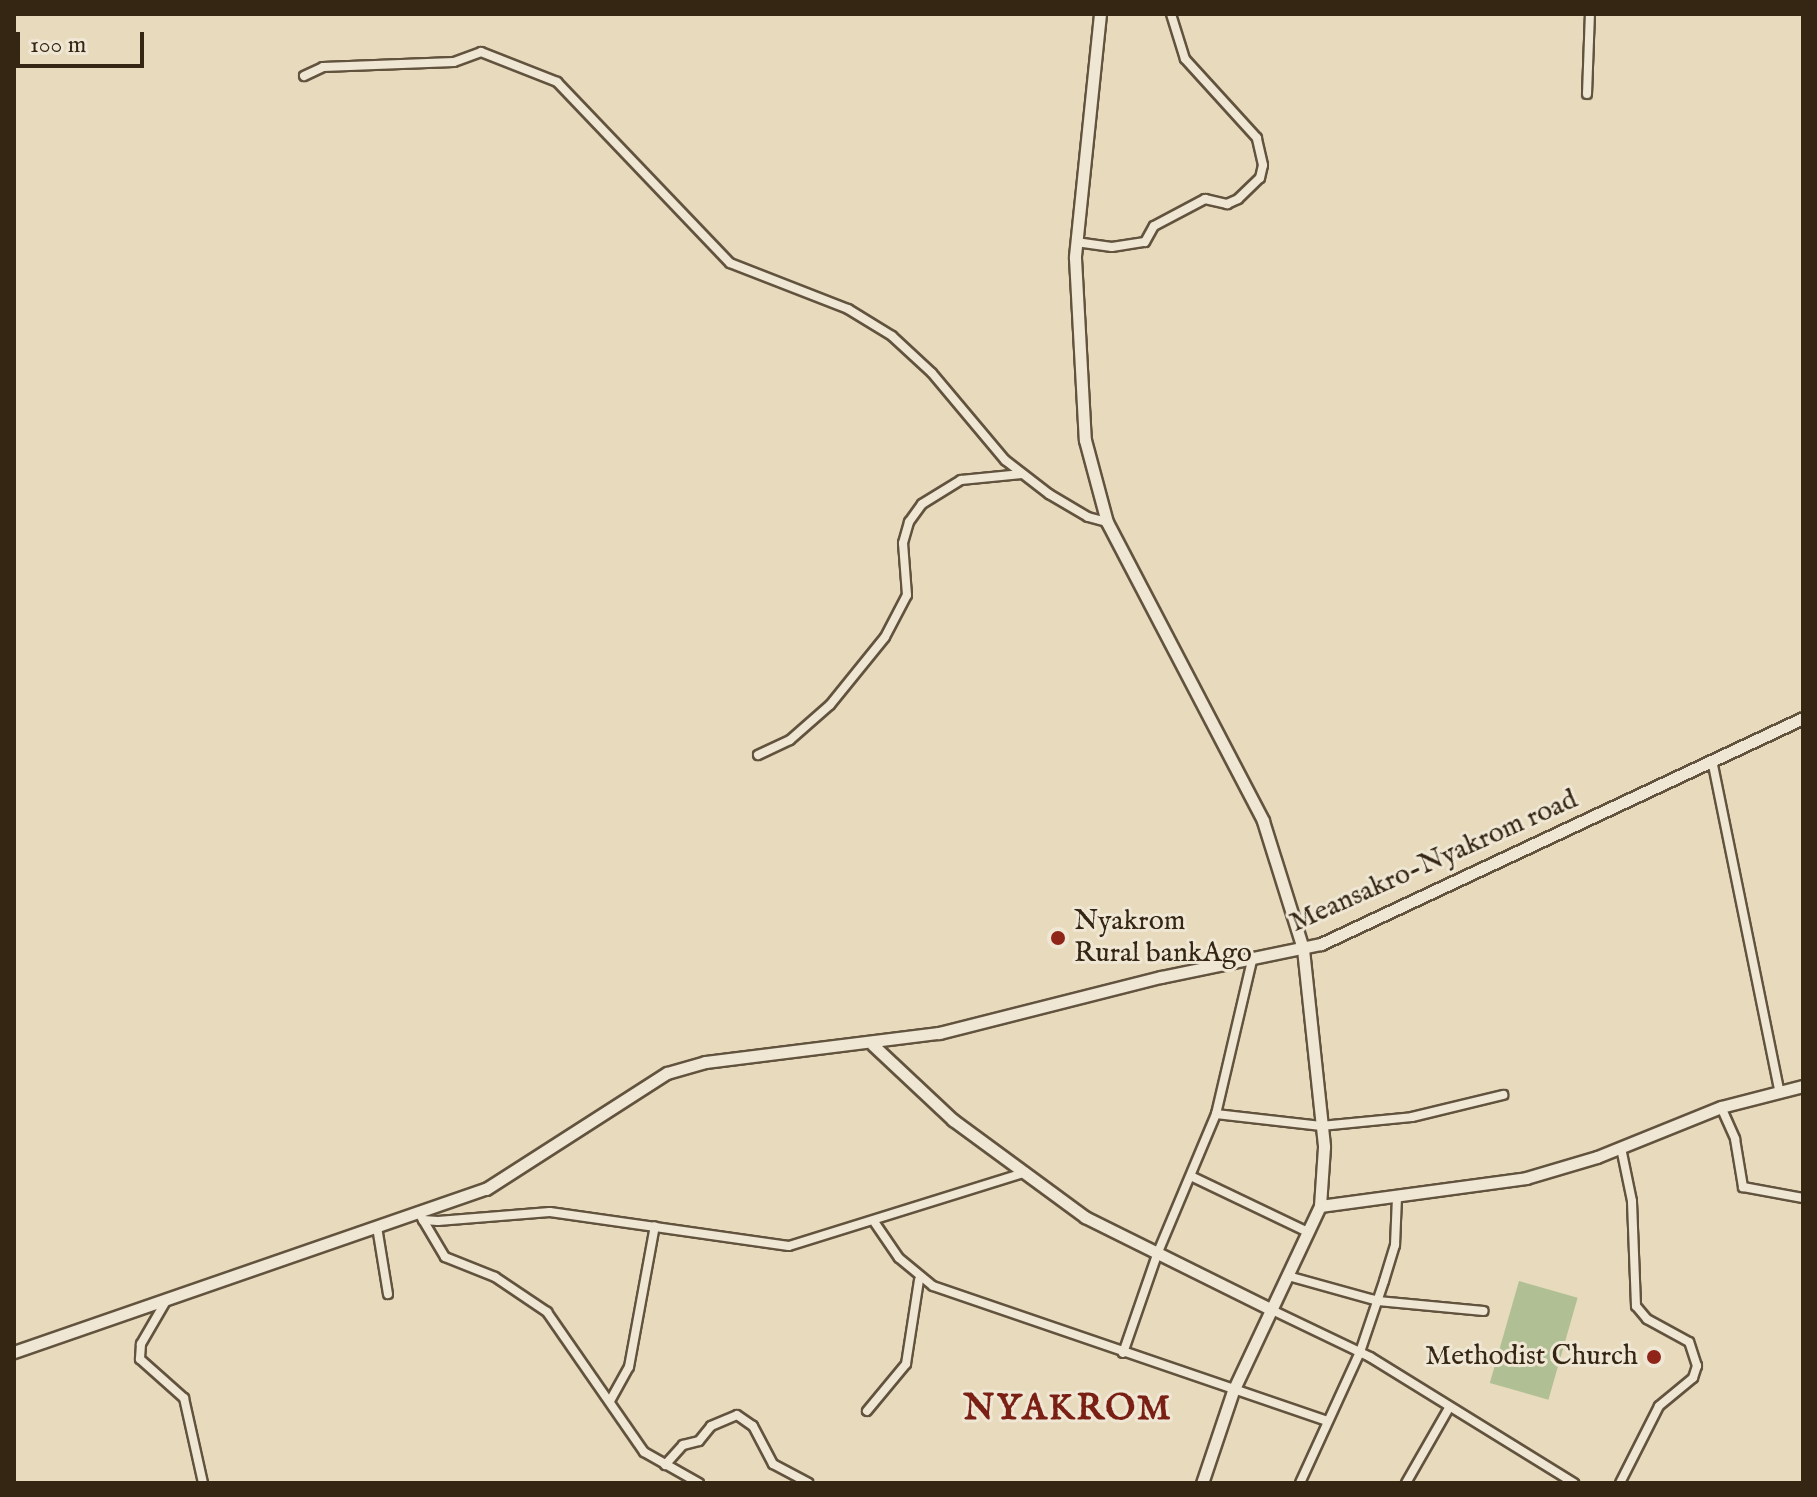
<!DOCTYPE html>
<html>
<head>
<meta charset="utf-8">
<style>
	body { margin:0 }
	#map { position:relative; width:1817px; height:1497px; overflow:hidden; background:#e7dabd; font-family:"IM FELL English",serif }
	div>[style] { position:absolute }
	.green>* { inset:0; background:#b1c094; transform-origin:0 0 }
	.roads { filter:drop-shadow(2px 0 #62533e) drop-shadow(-2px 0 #62533e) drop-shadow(0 2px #62533e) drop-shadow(0 -2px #62533e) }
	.street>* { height:8px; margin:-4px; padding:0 4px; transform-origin:4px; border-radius:4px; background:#efe7d4 }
	.secondary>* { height:11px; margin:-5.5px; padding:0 5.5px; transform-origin:5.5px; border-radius:5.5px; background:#efe7d4 }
	.dots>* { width:22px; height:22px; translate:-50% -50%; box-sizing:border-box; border:4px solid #efe7d4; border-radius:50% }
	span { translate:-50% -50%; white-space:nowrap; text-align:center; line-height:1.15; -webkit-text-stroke:6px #efe7d4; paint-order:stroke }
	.street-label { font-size:28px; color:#352614 }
	.poi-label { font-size:28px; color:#352614 }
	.left { translate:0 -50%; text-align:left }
	.right { translate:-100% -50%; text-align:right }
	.district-label { font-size:36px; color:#7a1f14; font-weight:700; letter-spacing:2px }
	.frame { position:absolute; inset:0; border:16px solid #352614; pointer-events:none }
	.scale { position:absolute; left:16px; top:32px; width:128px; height:36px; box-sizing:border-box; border:4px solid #352614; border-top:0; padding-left:10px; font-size:24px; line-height:28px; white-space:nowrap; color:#352614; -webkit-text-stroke:6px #efe7d4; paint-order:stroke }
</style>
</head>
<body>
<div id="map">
	<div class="green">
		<i style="left:1519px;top:1281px;width:61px;height:106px;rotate:16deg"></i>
	</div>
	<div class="roads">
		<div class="street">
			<i style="left:304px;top:76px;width:21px;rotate:-25deg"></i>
			<i style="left:323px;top:67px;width:131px;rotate:-2.2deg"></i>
			<i style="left:454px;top:62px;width:29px;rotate:-20deg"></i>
			<i style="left:481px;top:52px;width:82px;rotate:21.5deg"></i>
			<i style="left:557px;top:82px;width:250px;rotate:46.3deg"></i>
			<i style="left:730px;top:263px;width:127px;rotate:21.3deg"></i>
			<i style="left:848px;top:309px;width:52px;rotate:31.5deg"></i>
			<i style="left:892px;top:336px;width:54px;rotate:42.8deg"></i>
			<i style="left:932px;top:373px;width:114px;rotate:50deg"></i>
			<i style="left:1005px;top:460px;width:56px;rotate:37.7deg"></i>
			<i style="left:1049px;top:494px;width:45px;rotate:30.5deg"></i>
			<i style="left:1088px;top:517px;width:20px;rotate:15deg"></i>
			<i style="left:1587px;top:94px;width:80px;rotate:-87.9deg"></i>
			<i style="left:1076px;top:242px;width:36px;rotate:8deg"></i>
			<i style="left:1112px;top:247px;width:33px;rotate:-9deg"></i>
			<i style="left:1145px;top:242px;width:18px;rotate:-61deg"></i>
			<i style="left:1154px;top:226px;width:58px;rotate:-27.9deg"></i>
			<i style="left:1205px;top:199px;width:23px;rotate:13deg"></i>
			<i style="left:1227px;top:204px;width:12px;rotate:-24deg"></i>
			<i style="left:1238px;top:199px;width:30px;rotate:-44deg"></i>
			<i style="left:1260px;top:178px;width:13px;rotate:-77deg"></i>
			<i style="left:1263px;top:165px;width:28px;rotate:-103deg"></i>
			<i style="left:1257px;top:138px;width:107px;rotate:-132.3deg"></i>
			<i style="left:1185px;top:59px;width:47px;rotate:-107.3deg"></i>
			<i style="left:758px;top:755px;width:35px;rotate:-25deg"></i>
			<i style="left:790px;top:740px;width:53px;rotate:-41.2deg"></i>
			<i style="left:830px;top:705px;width:87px;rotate:-51deg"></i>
			<i style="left:885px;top:637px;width:47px;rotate:-62.4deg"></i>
			<i style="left:907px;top:595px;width:52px;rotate:-94.4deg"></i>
			<i style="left:903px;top:543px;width:22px;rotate:-74deg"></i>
			<i style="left:909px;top:522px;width:22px;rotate:-54deg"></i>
			<i style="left:922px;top:504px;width:46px;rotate:-31.6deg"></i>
			<i style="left:961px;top:480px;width:61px;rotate:-5.6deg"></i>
			<i style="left:1712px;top:760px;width:336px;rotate:78.5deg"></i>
			<i style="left:1721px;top:1107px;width:35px;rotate:66deg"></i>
			<i style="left:1735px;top:1139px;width:49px;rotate:80.5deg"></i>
			<i style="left:1743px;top:1187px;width:61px;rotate:10.4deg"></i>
			<i style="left:1216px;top:1114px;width:106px;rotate:6.5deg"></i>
			<i style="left:1321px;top:1126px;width:91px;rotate:-5.6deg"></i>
			<i style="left:1412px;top:1117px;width:94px;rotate:-13.6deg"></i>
			<i style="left:1193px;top:1177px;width:127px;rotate:25.6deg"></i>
			<i style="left:419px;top:1213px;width:8px;rotate:60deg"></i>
			<i style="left:423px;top:1220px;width:15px;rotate:4deg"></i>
			<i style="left:438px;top:1221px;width:112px;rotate:-4.6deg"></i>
			<i style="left:550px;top:1212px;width:241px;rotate:8.1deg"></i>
			<i style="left:789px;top:1246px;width:248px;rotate:-17.3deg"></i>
			<i style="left:423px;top:1220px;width:43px;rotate:59.3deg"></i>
			<i style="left:445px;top:1257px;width:54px;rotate:21.8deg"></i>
			<i style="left:495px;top:1277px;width:63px;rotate:33.9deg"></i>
			<i style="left:547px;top:1312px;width:170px;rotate:55.3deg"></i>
			<i style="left:644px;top:1452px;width:63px;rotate:29.4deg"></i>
			<i style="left:875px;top:1223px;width:42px;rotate:55.6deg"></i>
			<i style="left:899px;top:1258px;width:44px;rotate:39.5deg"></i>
			<i style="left:933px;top:1286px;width:414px;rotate:18.9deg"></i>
			<i style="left:377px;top:1227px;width:68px;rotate:80.7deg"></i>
			<i style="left:1288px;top:1276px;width:93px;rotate:15.5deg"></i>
			<i style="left:1378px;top:1301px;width:106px;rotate:5.4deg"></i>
			<i style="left:166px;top:1301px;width:50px;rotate:120.2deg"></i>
			<i style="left:141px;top:1344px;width:15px;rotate:94deg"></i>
			<i style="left:140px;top:1359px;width:59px;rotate:41.6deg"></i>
			<i style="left:184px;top:1398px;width:87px;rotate:77.4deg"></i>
			<i style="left:1272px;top:1310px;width:109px;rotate:25.6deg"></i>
			<i style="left:1370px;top:1357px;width:240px;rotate:31.7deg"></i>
			<i style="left:1123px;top:1353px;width:107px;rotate:-70.9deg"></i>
			<i style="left:1158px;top:1252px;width:150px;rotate:-67.2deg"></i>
			<i style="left:1216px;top:1114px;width:158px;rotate:-76.8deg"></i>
			<i style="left:610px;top:1401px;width:39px;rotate:-61deg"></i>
			<i style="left:629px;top:1367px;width:143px;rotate:-79.6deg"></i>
			<i style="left:867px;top:1411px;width:61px;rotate:-50.3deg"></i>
			<i style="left:906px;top:1364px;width:85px;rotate:-81.2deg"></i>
			<i style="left:665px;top:1465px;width:27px;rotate:-48deg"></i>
			<i style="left:683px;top:1445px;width:16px;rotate:-14deg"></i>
			<i style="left:699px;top:1441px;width:19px;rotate:-51deg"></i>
			<i style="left:711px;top:1426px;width:28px;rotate:-23deg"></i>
			<i style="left:737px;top:1415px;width:19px;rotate:35deg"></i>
			<i style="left:753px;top:1426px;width:43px;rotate:62.2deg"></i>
			<i style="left:773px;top:1464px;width:40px;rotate:28deg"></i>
			<i style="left:1300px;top:1483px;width:144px;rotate:-65.4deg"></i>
			<i style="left:1360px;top:1352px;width:75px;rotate:-71.3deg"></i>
			<i style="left:1384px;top:1281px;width:38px;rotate:-73deg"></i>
			<i style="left:1395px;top:1245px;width:47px;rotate:-87.6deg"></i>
			<i style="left:1406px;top:1483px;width:86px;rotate:-60.2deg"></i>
			<i style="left:1620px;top:1483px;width:86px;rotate:-63.1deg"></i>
			<i style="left:1659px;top:1406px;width:44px;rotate:-39.5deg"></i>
			<i style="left:1693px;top:1378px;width:13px;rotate:-72deg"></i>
			<i style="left:1697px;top:1366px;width:25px;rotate:-108deg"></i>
			<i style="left:1689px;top:1342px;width:48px;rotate:-151.3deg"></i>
			<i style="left:1647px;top:1319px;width:17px;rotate:-130deg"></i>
			<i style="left:1636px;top:1306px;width:105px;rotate:-92.2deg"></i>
			<i style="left:1632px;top:1201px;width:54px;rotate:-101.7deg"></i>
		</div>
		<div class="secondary">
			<i style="left:1100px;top:14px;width:245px;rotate:95.9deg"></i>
			<i style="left:1075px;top:258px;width:182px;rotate:86.9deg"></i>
			<i style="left:1085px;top:440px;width:85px;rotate:75deg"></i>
			<i style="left:1107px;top:522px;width:337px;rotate:62.4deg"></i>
			<i style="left:1263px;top:821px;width:134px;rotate:72.6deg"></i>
			<i style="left:1303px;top:949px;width:199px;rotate:83.9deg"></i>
			<i style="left:1324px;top:1147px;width:59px;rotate:93.9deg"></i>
			<i style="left:1320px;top:1206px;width:204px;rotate:115.2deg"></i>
			<i style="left:1233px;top:1391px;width:97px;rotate:108.6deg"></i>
			<i style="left:873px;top:1045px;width:110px;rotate:43.2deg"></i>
			<i style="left:953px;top:1120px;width:164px;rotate:36.3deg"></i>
			<i style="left:1085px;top:1217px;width:209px;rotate:26.4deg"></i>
			<i style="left:1320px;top:1206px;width:208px;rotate:-7.7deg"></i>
			<i style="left:1526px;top:1178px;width:74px;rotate:-16.5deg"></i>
			<i style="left:1597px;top:1157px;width:134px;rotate:-22deg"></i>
			<i style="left:1721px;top:1107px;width:85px;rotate:-14.4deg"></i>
			<i style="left:14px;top:1352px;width:499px;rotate:-19.1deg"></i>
			<i style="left:486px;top:1189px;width:215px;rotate:-32.7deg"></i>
			<i style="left:667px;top:1073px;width:40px;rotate:-16deg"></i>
			<i style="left:705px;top:1062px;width:236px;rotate:-7.1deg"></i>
			<i style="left:939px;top:1033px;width:229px;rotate:-14.2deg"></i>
			<i style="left:1161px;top:977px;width:163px;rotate:-11.7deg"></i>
			<i style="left:1321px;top:944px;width:532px;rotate:-25.12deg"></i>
		</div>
	</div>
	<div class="dots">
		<i style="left:1058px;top:938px;background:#8f2418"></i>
		<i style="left:1654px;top:1357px;background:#8f2418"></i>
	</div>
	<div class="street-label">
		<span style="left:1434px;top:862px;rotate:-24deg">Meansakro-Nyakrom road</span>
	</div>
	<div class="poi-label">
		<span class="left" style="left:1074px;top:938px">Nyakrom<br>Rural bankAgo</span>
		<span class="right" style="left:1638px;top:1357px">Methodist Church</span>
	</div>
	<div class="district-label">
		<span style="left:1068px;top:1410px">NYAKROM</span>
	</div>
	<div class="frame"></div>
	<div class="scale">100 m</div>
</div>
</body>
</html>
